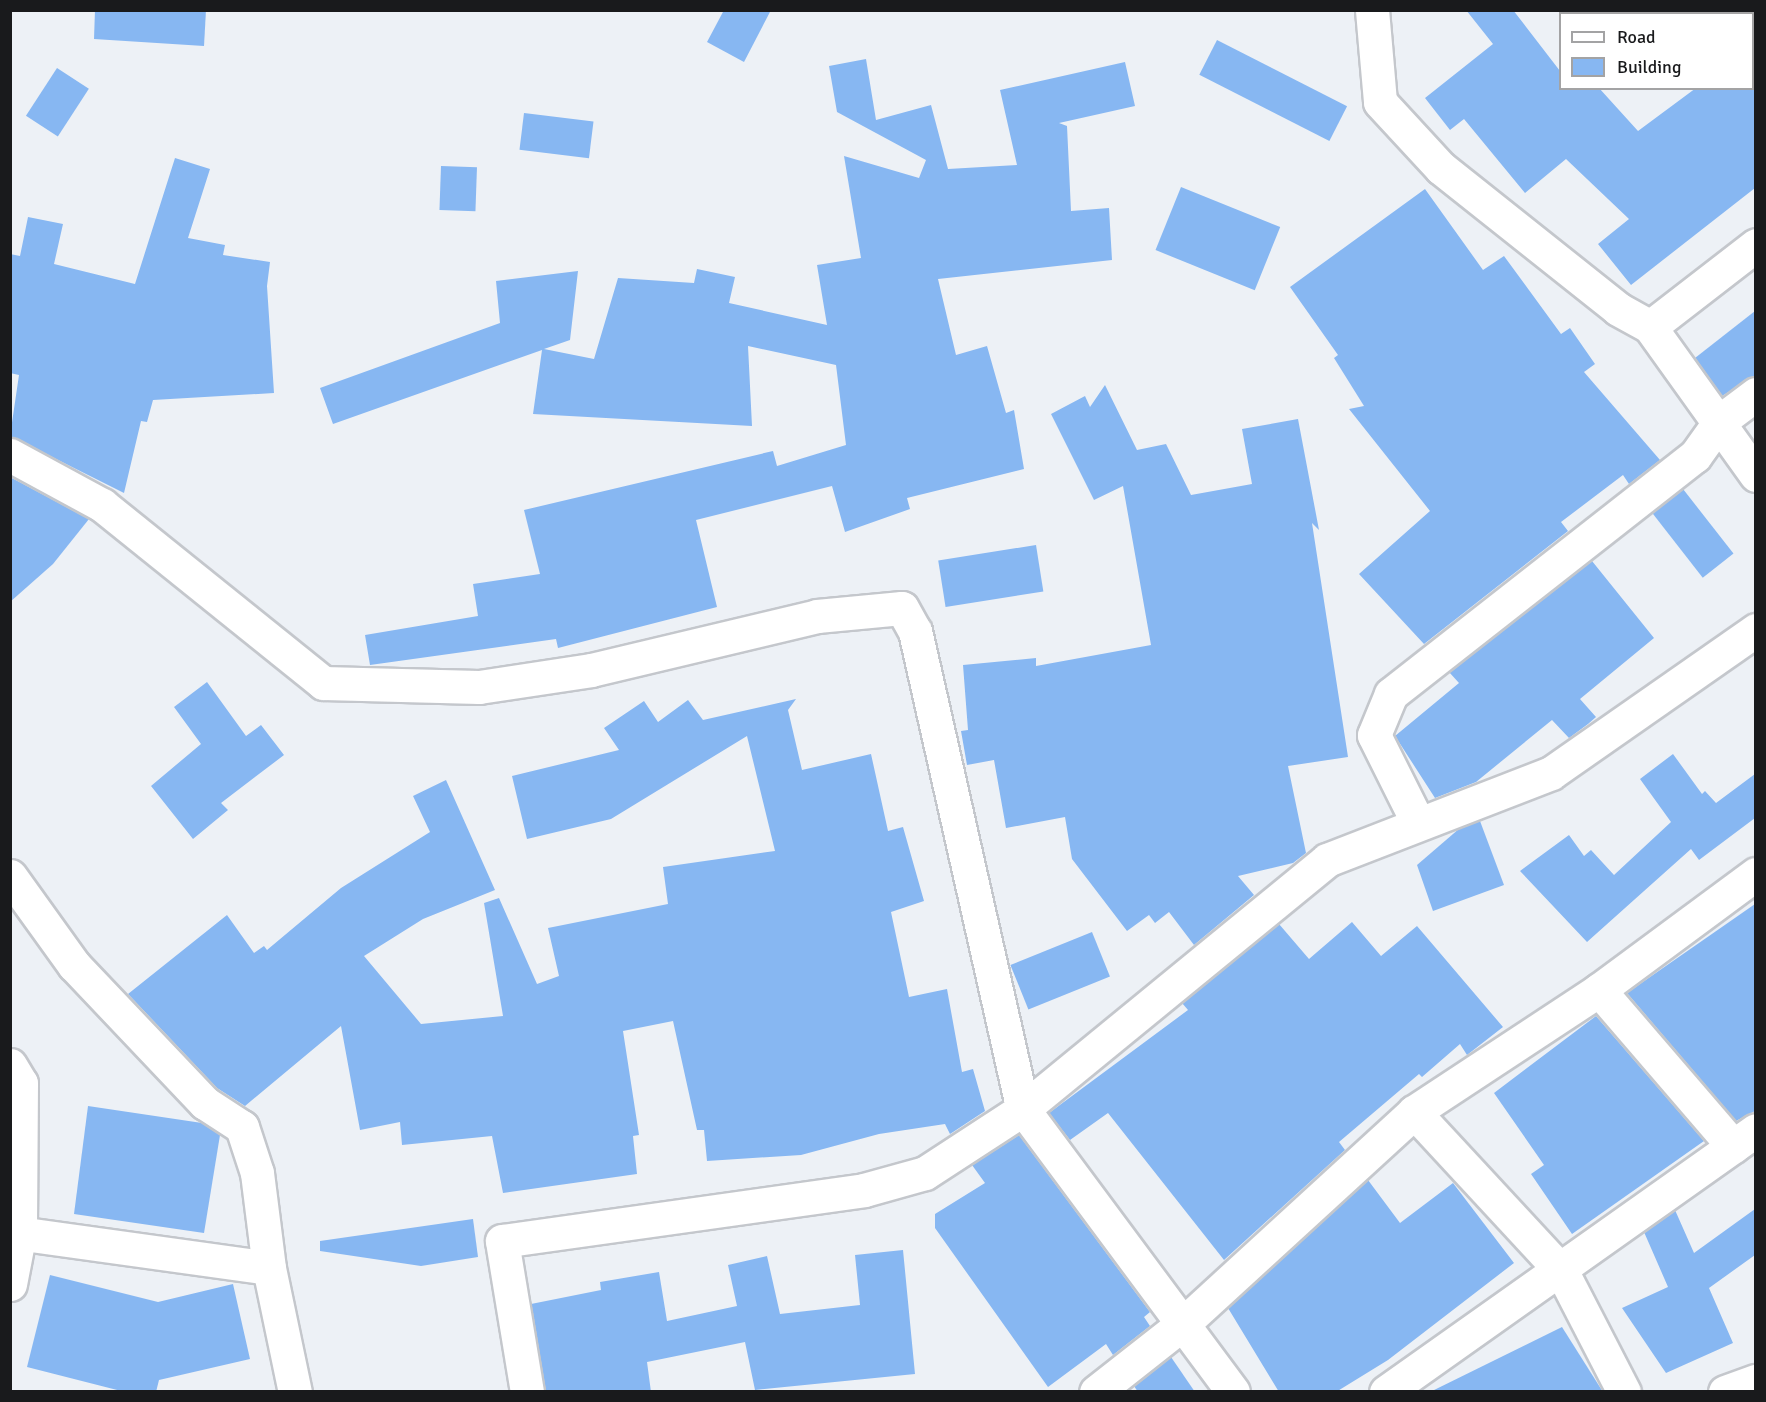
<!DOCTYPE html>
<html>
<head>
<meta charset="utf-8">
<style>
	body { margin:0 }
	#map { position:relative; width:1766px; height:1402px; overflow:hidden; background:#edf1f6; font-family:Signika,sans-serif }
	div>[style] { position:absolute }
	.building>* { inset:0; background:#87b7f2; transform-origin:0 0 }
	.roads { filter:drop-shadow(2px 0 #c4c7cc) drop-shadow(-2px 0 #c4c7cc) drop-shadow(0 2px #c4c7cc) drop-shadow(0 -2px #c4c7cc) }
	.minor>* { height:33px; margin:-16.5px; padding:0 16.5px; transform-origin:16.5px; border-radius:16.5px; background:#fff }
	span { translate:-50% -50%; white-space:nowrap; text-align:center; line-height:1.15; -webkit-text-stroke:4.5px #fff; paint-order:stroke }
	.frame { position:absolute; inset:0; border:12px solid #191a1c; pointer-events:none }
	.legend { position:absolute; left:1559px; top:12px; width:195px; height:78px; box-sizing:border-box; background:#fff; border:2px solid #a3a3a4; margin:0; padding:8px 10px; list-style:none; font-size:18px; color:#191a1c }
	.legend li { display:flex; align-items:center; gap:12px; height:30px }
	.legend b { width:30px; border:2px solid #a3a3a4 }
</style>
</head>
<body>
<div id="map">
	<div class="building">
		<i style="clip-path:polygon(95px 10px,206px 10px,204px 46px,94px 39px)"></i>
		<i style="clip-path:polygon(724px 10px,771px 10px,744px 62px,707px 42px)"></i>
		<i style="clip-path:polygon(1466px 10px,1513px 10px,1560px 71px,1560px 88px,1599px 88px,1638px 131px,1696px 88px,1755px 88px,1755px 188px,1631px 285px,1598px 244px,1629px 219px,1566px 159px,1525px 193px,1464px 119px,1450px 130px,1425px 98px,1493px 44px)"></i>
		<i style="left:1217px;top:40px;width:146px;height:39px;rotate:27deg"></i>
		<i style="clip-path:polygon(866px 59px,876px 120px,931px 105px,948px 169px,1017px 165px,1000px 90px,1125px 62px,1135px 106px,1059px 123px,1067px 126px,1071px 211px,1109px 208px,1112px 260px,938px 279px,956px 355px,987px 346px,1006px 413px,1014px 410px,1024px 469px,907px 498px,910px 509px,845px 532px,832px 486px,696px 520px,717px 607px,558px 648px,556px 639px,370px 665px,365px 635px,478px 616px,473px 584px,540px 574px,524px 510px,773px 451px,777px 466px,846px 445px,836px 365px,748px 346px,752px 426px,533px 414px,542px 350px,333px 424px,320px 388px,500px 323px,496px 281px,578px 271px,570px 340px,544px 349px,594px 359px,618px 278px,694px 283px,697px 269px,735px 277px,729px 303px,827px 325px,817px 265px,861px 258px,844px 156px,919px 178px,926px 160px,837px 112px,829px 66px)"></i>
		<i style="left:57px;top:68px;width:38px;height:57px;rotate:33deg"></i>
		<i style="left:524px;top:113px;width:70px;height:37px;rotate:7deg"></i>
		<i style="clip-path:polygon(175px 158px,210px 169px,188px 238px,225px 245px,223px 255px,270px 262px,267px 286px,274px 393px,153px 400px,147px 422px,141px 421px,124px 493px,10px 436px,19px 375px,10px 373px,10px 254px,20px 256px,28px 217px,63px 224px,54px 264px,135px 284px)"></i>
		<i style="left:441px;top:166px;width:36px;height:44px;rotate:2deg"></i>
		<i style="left:1181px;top:187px;width:107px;height:68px;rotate:22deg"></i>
		<i style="clip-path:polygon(1425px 189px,1483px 270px,1504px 256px,1561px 334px,1570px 328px,1595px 364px,1584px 372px,1660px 460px,1629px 484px,1623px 475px,1561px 522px,1568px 531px,1424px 644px,1359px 574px,1430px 511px,1349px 409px,1364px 406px,1334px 358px,1338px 355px,1290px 287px)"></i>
		<i style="clip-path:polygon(1755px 311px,1755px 376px,1722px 396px,1695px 358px)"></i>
		<i style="clip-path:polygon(1105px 385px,1137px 450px,1166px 444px,1191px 495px,1252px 484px,1242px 429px,1298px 419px,1319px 530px,1312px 523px,1348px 757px,1288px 766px,1306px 853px,1293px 863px,1238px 876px,1254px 895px,1194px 945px,1169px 912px,1155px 923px,1149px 915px,1127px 931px,1072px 859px,1065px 817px,1006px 828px,994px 760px,967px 765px,961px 731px,968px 730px,963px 665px,1036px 658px,1036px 666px,1151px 645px,1123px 486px,1094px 500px,1051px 414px,1085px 396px,1090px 407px)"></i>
		<i style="clip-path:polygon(10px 477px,89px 519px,53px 564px,10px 602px)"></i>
		<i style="left:1683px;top:489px;width:82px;height:39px;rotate:52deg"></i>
		<i style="left:1036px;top:545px;width:47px;height:99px;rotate:81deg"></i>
		<i style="clip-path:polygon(1592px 561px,1654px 638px,1580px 699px,1596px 717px,1588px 724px,1569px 738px,1552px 720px,1476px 782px,1435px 798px,1395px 736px,1459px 683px,1449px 672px)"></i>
		<i style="clip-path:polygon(207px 682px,246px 736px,261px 725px,284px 755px,221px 803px,228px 810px,193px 839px,151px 786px,201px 744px,174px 707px)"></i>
		<i style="clip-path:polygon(796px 699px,788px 710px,802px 770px,871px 754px,888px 831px,903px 827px,924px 901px,891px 912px,909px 997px,947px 989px,962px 1072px,973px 1069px,985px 1111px,950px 1134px,945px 1124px,879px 1134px,801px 1155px,707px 1161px,704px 1130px,697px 1130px,673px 1021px,623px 1031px,639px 1135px,633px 1136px,637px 1174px,503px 1193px,492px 1136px,402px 1145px,400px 1122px,360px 1130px,341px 1026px,245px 1106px,217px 1088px,128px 994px,227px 915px,254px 953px,264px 946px,267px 950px,341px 888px,430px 832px,413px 796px,446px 780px,495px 890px,423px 919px,364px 956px,421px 1024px,503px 1016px,484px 903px,499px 898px,537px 984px,559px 976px,548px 928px,668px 904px,663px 867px,775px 851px,747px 736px,611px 819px,527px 839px,512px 776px,619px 750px,604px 728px,644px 701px,658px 722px,688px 700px,703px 720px)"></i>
		<i style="clip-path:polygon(1673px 754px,1702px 794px,1705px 791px,1716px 803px,1755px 774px,1755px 818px,1699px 860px,1691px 849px,1587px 942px,1520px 871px,1569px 835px,1584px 856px,1591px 850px,1614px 875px,1671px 822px,1640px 779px)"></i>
		<i style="clip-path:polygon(1480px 821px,1504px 885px,1433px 911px,1417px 865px,1460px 828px)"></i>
		<i style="clip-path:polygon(1755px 904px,1755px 1111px,1736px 1121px,1627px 993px)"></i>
		<i style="clip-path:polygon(1352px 922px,1381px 956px,1417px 926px,1503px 1027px,1467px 1055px,1460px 1044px,1422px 1077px,1419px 1074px,1339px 1142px,1345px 1150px,1224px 1260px,1108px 1113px,1070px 1140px,1049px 1113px,1188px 1010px,1182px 1003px,1279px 924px,1309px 959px)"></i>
		<i style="left:1092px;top:932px;width:48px;height:88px;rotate:68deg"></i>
		<i style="clip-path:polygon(1596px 1016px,1704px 1141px,1572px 1234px,1531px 1174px,1544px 1165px,1494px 1093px)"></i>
		<i style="clip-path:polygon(88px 1106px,202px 1123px,220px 1135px,204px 1233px,74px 1214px)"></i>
		<i style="clip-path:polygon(1019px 1135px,1150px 1312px,1144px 1317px,1150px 1326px,1113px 1355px,1106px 1344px,1048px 1387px,935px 1228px,935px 1214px,985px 1183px,972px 1165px)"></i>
		<i style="clip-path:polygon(1368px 1180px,1400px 1223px,1453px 1183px,1514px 1263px,1388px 1360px,1336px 1392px,1279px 1392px,1228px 1308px)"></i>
		<i style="clip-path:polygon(1755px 1209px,1755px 1255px,1709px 1288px,1733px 1343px,1666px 1373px,1622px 1308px,1668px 1287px,1644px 1232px,1675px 1210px,1694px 1253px)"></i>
		<i style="clip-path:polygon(473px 1219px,478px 1257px,421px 1266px,320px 1251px,320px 1241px)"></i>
		<i style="clip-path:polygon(903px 1250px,915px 1374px,755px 1390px,745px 1342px,647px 1362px,651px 1392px,545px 1392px,531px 1304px,601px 1290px,600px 1282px,659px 1272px,667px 1321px,737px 1306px,728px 1265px,767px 1256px,780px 1314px,860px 1305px,855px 1255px)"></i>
		<i style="clip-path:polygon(50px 1275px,158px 1302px,233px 1284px,250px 1359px,159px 1380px,156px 1392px,125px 1392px,27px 1367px)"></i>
		<i style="clip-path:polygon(1562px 1327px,1603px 1392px,1430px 1392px)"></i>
		<i style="clip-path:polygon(1171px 1357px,1195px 1392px,1138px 1392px,1134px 1386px)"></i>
	</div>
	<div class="roads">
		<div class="minor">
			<i style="left:1372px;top:10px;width:92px;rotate:85deg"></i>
			<i style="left:1380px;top:102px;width:90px;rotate:47.3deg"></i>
			<i style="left:1441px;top:168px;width:226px;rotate:38.5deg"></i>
			<i style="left:1618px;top:309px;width:37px;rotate:29deg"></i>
			<i style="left:1650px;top:327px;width:182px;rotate:54.4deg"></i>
			<i style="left:1650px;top:327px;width:134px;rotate:-37.7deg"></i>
			<i style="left:10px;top:455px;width:105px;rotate:28.5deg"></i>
			<i style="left:102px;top:505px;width:284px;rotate:38.8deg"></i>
			<i style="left:323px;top:683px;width:156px;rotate:1.5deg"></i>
			<i style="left:479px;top:687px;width:113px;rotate:-8.6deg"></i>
			<i style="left:591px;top:670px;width:232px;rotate:-13.4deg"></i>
			<i style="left:817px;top:616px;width:85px;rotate:-5.4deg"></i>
			<i style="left:902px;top:608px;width:26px;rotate:61deg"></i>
			<i style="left:915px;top:631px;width:490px;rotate:77.3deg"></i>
			<i style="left:1023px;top:1109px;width:352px;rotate:53.4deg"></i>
			<i style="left:1417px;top:821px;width:96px;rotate:-116.6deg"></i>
			<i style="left:1374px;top:735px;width:44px;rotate:-67.5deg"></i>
			<i style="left:1391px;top:694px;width:386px;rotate:-38.1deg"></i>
			<i style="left:1695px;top:456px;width:43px;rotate:-54.5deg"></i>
			<i style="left:1720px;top:421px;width:45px;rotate:-36.9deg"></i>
			<i style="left:10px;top:876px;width:110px;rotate:54.3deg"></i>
			<i style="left:74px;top:965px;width:190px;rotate:46.5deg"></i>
			<i style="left:205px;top:1103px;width:44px;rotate:33deg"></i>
			<i style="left:242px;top:1127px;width:48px;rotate:71.9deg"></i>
			<i style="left:257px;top:1173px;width:96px;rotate:82.8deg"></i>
			<i style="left:269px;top:1268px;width:127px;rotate:78.2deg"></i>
			<i style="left:1599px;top:990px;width:206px;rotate:49.3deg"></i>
			<i style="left:10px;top:1065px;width:21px;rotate:59deg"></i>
			<i style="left:21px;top:1083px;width:149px;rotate:90.4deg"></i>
			<i style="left:20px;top:1232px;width:53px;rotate:100.9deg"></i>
			<i style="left:1414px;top:1112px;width:218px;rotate:47.2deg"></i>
			<i style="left:1562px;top:1272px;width:135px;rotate:62.7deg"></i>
			<i style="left:10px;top:1232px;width:261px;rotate:7.9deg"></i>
			<i style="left:527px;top:1392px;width:153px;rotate:-99.4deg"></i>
			<i style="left:502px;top:1241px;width:366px;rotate:-8deg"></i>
			<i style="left:864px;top:1190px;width:63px;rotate:-15.6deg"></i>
			<i style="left:925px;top:1173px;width:117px;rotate:-33.1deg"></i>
			<i style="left:1023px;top:1109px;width:393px;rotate:-39.3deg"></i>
			<i style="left:1327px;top:860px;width:240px;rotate:-21.2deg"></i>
			<i style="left:1551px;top:773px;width:250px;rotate:-34.9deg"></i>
			<i style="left:1096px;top:1392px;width:113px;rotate:-38.2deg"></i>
			<i style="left:1185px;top:1322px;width:311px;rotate:-42.5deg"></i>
			<i style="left:1414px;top:1112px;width:222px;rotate:-33.4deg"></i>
			<i style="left:1599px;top:990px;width:195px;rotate:-36.5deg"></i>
			<i style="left:1386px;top:1392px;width:453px;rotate:-35.3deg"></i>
			<i style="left:1725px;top:1392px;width:33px;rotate:-20deg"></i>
		</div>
	</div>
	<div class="frame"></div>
	<ul class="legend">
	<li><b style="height:8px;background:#fff"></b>Road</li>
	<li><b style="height:16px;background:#87b7f2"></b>Building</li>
	</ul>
</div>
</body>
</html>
